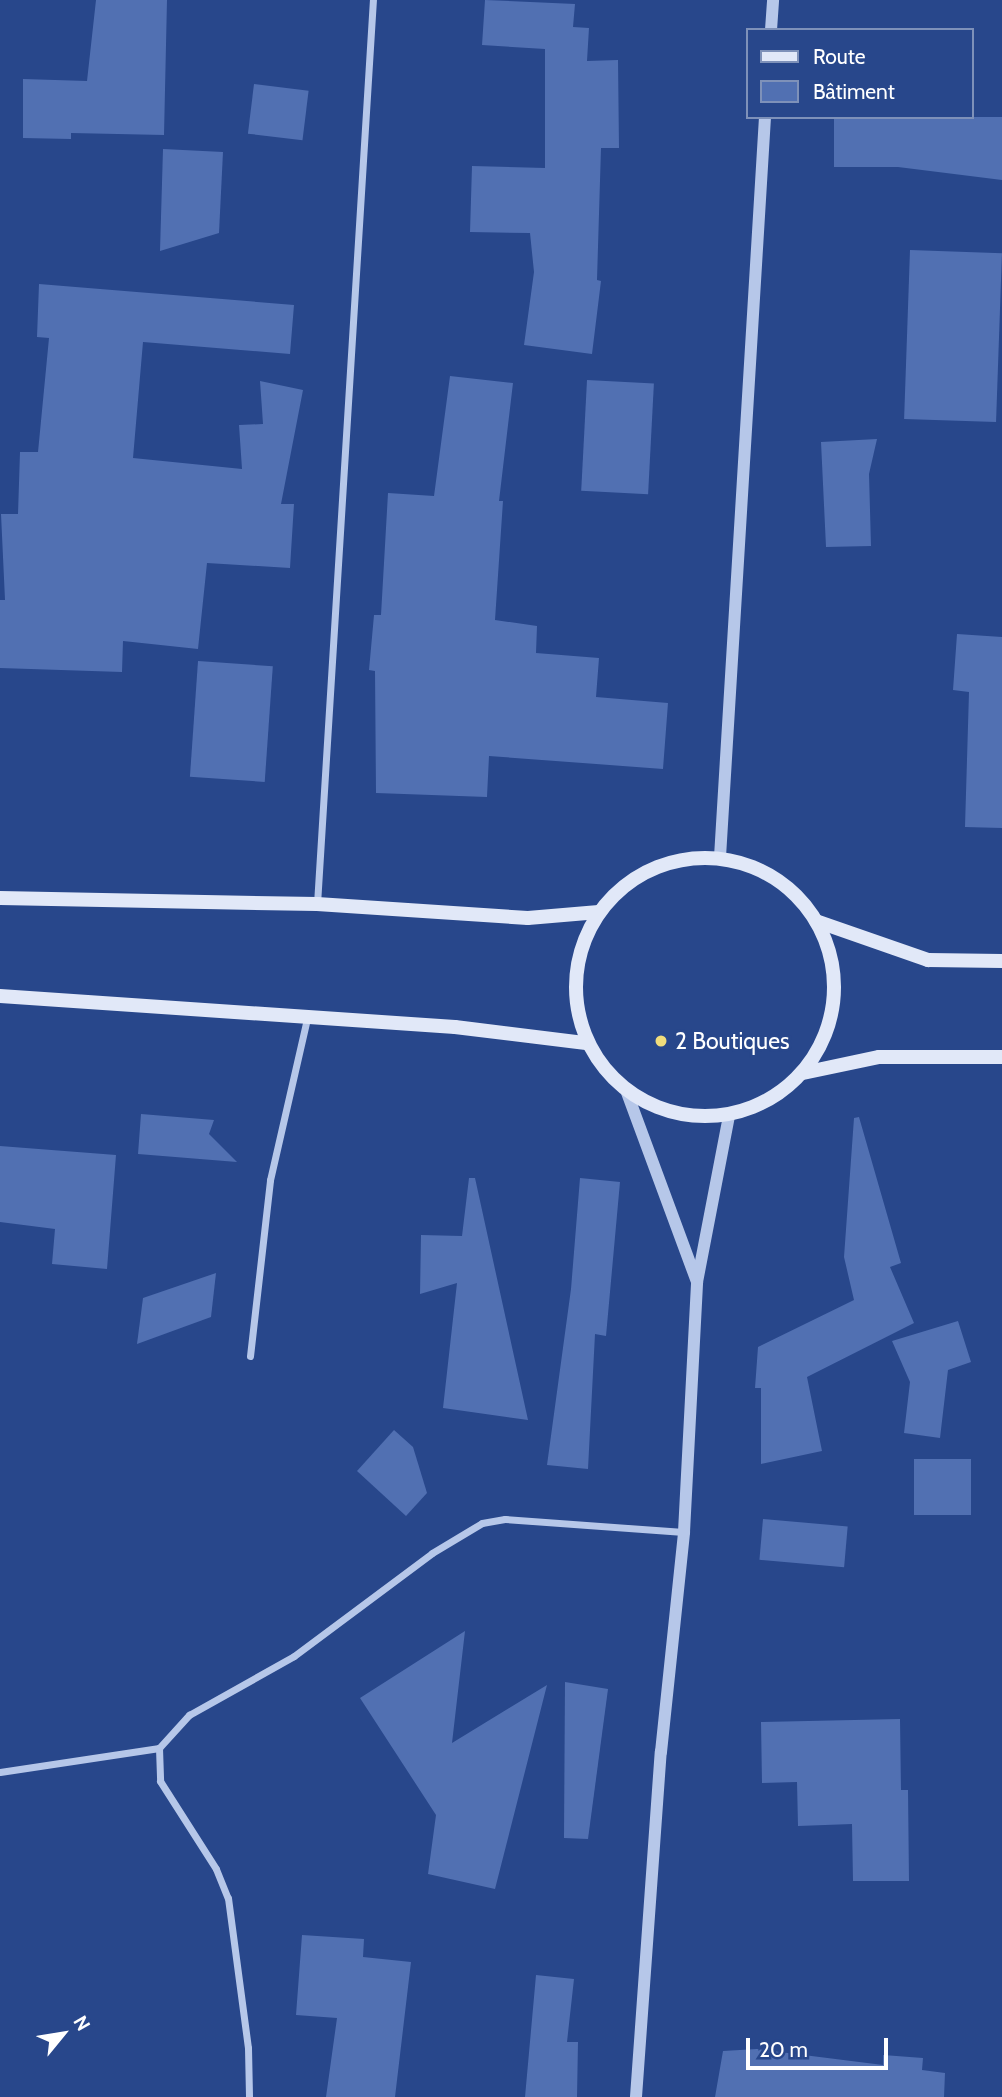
<!DOCTYPE html>
<html>
<head>
<meta charset="utf-8">
<style>
	body { margin:0 }
	#map { position:relative; width:1002px; height:2097px; overflow:hidden; background:#28478b; font-family:Cabin,sans-serif }
	div>[style] { position:absolute }
	.building>* { inset:0; background:#5170b2; transform-origin:0 0 }
	.minor>* { height:7px; margin:-3.5px; padding:0 3.5px; transform-origin:3.5px; border-radius:3.5px; background:#b6c7e9 }
	.tertiary>* { height:12px; margin:-6px; padding:0 6px; transform-origin:6px; border-radius:6px; background:#b6c7e9 }
	.secondary>* { height:14px; margin:-7px; padding:0 7px; transform-origin:7px; border-radius:7px; background:#e1e8f8 }
	.secondary>.ring { margin:-7px; padding:0; box-sizing:content-box; background:none; border:14px solid #e1e8f8; border-radius:50% }
	.dots>* { width:19px; height:19px; translate:-50% -50%; box-sizing:border-box; border:4px solid #28478b; border-radius:50% }
	span { translate:-50% -50%; white-space:nowrap; text-align:center; line-height:1.15; -webkit-text-stroke:6px #28478b; paint-order:stroke }
	.poi-label { font-size:23px; color:#fff }
	.left { translate:0 -50%; text-align:left }
	.legend { position:absolute; left:746px; top:28px; width:228px; height:91px; box-sizing:border-box; background:#28478b; border:2px solid #7e91b9; margin:0; padding:9px 12px; list-style:none; font-size:21px; color:#fff }
	.legend li { display:flex; align-items:center; gap:14px; height:35px }
	.legend b { width:35px; border:2px solid #7e91b9 }
	.north { position:absolute; left:28px; top:1999px; width:70px; height:70px; -webkit-text-stroke:5px #28478b; paint-order:stroke; rotate:60deg; font-size:19px; font-weight:700; line-height:28px; text-align:center; color:#fff }
	.north::after { content:''; display:block; margin:auto; width:24px; height:32px; background:#fff; clip-path:polygon(50% 0,100% 100%,50% 72%,0 100%) }
	.scale { position:absolute; left:746px; top:2038px; width:142px; height:32px; box-sizing:border-box; border:4px solid #fff; border-top:0; padding-left:9px; font-size:21px; line-height:24px; white-space:nowrap; color:#fff; -webkit-text-stroke:5px #28478b; paint-order:stroke }
</style>
</head>
<body>
<div id="map">
	<div class="building">
		<i style="clip-path:polygon(96px 0,167px 0,164px 135px,71px 133px,71px 139px,23px 138px,23px 79px,87px 81px)"></i>
		<i style="clip-path:polygon(485px 0,575px 4px,573px 27px,589px 28px,587px 61px,618px 60px,619px 148px,601px 148px,597px 280px,601px 281px,592px 354px,524px 345px,534px 272px,530px 233px,470px 232px,472px 166px,545px 168px,545px 49px,482px 45px)"></i>
		<i style="left:254px;top:84px;width:55px;height:50px;rotate:7deg"></i>
		<i style="clip-path:polygon(834px 117px,1002px 117px,1002px 180px,898px 167px,834px 167px)"></i>
		<i style="clip-path:polygon(163px 149px,223px 152px,219px 233px,160px 251px)"></i>
		<i style="left:910px;top:250px;width:92px;height:169px;rotate:2deg"></i>
		<i style="clip-path:polygon(39px 284px,294px 305px,290px 354px,143px 342px,133px 458px,242px 469px,239px 425px,263px 424px,260px 381px,303px 390px,281px 504px,294px 504px,290px 568px,207px 563px,198px 649px,123px 641px,122px 672px,0 668px,0 600px,5px 600px,1px 514px,18px 514px,20px 452px,38px 452px,49px 338px,37px 337px)"></i>
		<i style="clip-path:polygon(450px 376px,513px 383px,499px 501px,503px 501px,495px 620px,537px 626px,536px 653px,599px 658px,596px 697px,668px 703px,663px 769px,489px 756px,487px 797px,376px 793px,375px 671px,369px 670px,374px 615px,381px 615px,388px 493px,434px 496px)"></i>
		<i style="left:587px;top:380px;width:67px;height:111px;rotate:3deg"></i>
		<i style="clip-path:polygon(877px 439px,869px 474px,871px 546px,826px 547px,821px 442px)"></i>
		<i style="clip-path:polygon(957px 634px,1002px 637px,1002px 828px,965px 827px,969px 692px,953px 690px)"></i>
		<i style="left:198px;top:661px;width:75px;height:116px;rotate:4deg"></i>
		<i style="clip-path:polygon(141px 1114px,214px 1120px,209px 1134px,237px 1162px,138px 1154px)"></i>
		<i style="clip-path:polygon(859px 1117px,901px 1263px,890px 1267px,914px 1323px,807px 1377px,822px 1451px,761px 1464px,761px 1388px,755px 1388px,758px 1347px,854px 1300px,844px 1257px,854px 1118px)"></i>
		<i style="clip-path:polygon(0 1146px,116px 1155px,107px 1269px,52px 1264px,55px 1229px,0 1222px)"></i>
		<i style="clip-path:polygon(469px 1178px,475px 1178px,528px 1420px,443px 1408px,457px 1283px,420px 1294px,421px 1235px,462px 1236px)"></i>
		<i style="clip-path:polygon(580px 1178px,620px 1182px,606px 1336px,595px 1334px,588px 1469px,547px 1465px,571px 1289px)"></i>
		<i style="clip-path:polygon(216px 1273px,211px 1317px,137px 1344px,143px 1298px)"></i>
		<i style="clip-path:polygon(958px 1321px,971px 1362px,948px 1370px,940px 1438px,904px 1433px,910px 1382px,892px 1341px)"></i>
		<i style="clip-path:polygon(394px 1430px,413px 1447px,427px 1493px,406px 1516px,357px 1471px)"></i>
		<i style="left:914px;top:1459px;width:57px;height:56px"></i>
		<i style="left:763px;top:1519px;width:85px;height:41px;rotate:5deg"></i>
		<i style="clip-path:polygon(465px 1631px,452px 1743px,547px 1685px,495px 1889px,428px 1874px,436px 1815px,360px 1698px)"></i>
		<i style="clip-path:polygon(565px 1682px,608px 1689px,588px 1839px,564px 1838px)"></i>
		<i style="clip-path:polygon(900px 1719px,901px 1790px,908px 1790px,909px 1881px,853px 1881px,852px 1824px,798px 1826px,797px 1782px,762px 1783px,761px 1722px)"></i>
		<i style="clip-path:polygon(302px 1935px,364px 1939px,363px 1957px,411px 1962px,395px 2097px,326px 2097px,337px 2018px,296px 2015px)"></i>
		<i style="clip-path:polygon(536px 1975px,574px 1979px,567px 2042px,578px 2042px,577px 2097px,525px 2097px)"></i>
		<i style="clip-path:polygon(757px 2049px,883px 2065px,883px 2055px,923px 2058px,922px 2070px,945px 2073px,944px 2097px,715px 2097px,723px 2051px)"></i>
	</div>
	<div class="minor">
		<i style="left:317px;top:904px;width:906px;rotate:-86.46deg"></i>
		<i style="left:250px;top:1356px;width:177px;rotate:-83.5deg"></i>
		<i style="left:270px;top:1180px;width:166px;rotate:-77.1deg"></i>
		<i style="left:159px;top:1748px;width:33px;rotate:88deg"></i>
		<i style="left:160px;top:1781px;width:104px;rotate:57.5deg"></i>
		<i style="left:216px;top:1869px;width:31px;rotate:68deg"></i>
		<i style="left:228px;top:1898px;width:151px;rotate:82.4deg"></i>
		<i style="left:248px;top:2048px;width:49px;rotate:88.8deg"></i>
		<i style="left:0;top:1772px;width:161px;rotate:-8.6deg"></i>
		<i style="left:159px;top:1748px;width:45px;rotate:-47.7deg"></i>
		<i style="left:189px;top:1715px;width:120px;rotate:-29.3deg"></i>
		<i style="left:294px;top:1656px;width:172px;rotate:-36.7deg"></i>
		<i style="left:432px;top:1553px;width:58px;rotate:-31deg"></i>
		<i style="left:482px;top:1523px;width:23px;rotate:-10deg"></i>
		<i style="left:505px;top:1519px;width:179px;rotate:4.2deg"></i>
	</div>
	<div class="tertiary">
		<i style="left:771px;top:30px;width:30px;rotate:-86deg"></i>
		<i style="left:720px;top:857px;width:741px;rotate:-86.52deg"></i>
		<i style="left:626px;top:1090px;width:205px;rotate:69.7deg"></i>
		<i style="left:636px;top:2097px;width:346px;rotate:-85.9deg"></i>
		<i style="left:661px;top:1752px;width:221px;rotate:-84deg"></i>
		<i style="left:684px;top:1532px;width:250px;rotate:-87deg"></i>
		<i style="left:697px;top:1282px;width:169px;rotate:-79.1deg"></i>
	</div>
	<div class="secondary">
		<i class="ring" style="left:576px;top:858px;width:244px;height:244px"></i>
		<i style="left:0;top:898px;width:317px;rotate:1.1deg"></i>
		<i style="left:317px;top:904px;width:211px;rotate:3.8deg"></i>
		<i style="left:528px;top:918px;width:71px;rotate:-4.8deg"></i>
		<i style="left:816px;top:921px;width:119px;rotate:19.2deg"></i>
		<i style="left:928px;top:960px;width:74px;rotate:0.8deg"></i>
		<i style="left:0;top:996px;width:456px;rotate:3.9deg"></i>
		<i style="left:455px;top:1027px;width:132px;rotate:7deg"></i>
		<i style="left:803px;top:1073px;width:78px;rotate:-11.9deg"></i>
		<i style="left:879px;top:1057px;width:123px"></i>
	</div>
	<div class="dots">
		<i style="left:661px;top:1041px;background:#f1dd7c"></i>
	</div>
	<div class="poi-label">
		<span class="left" style="left:675px;top:1041px">2 Boutiques</span>
	</div>
	<ul class="legend">
	<li><b style="height:9px;background:#e1e8f8"></b>Route</li>
	<li><b style="height:19px;background:#5170b2"></b>Bâtiment</li>
	</ul>
	<div class="north">N</div>
	<div class="scale">20 m</div>
</div>
</body>
</html>
